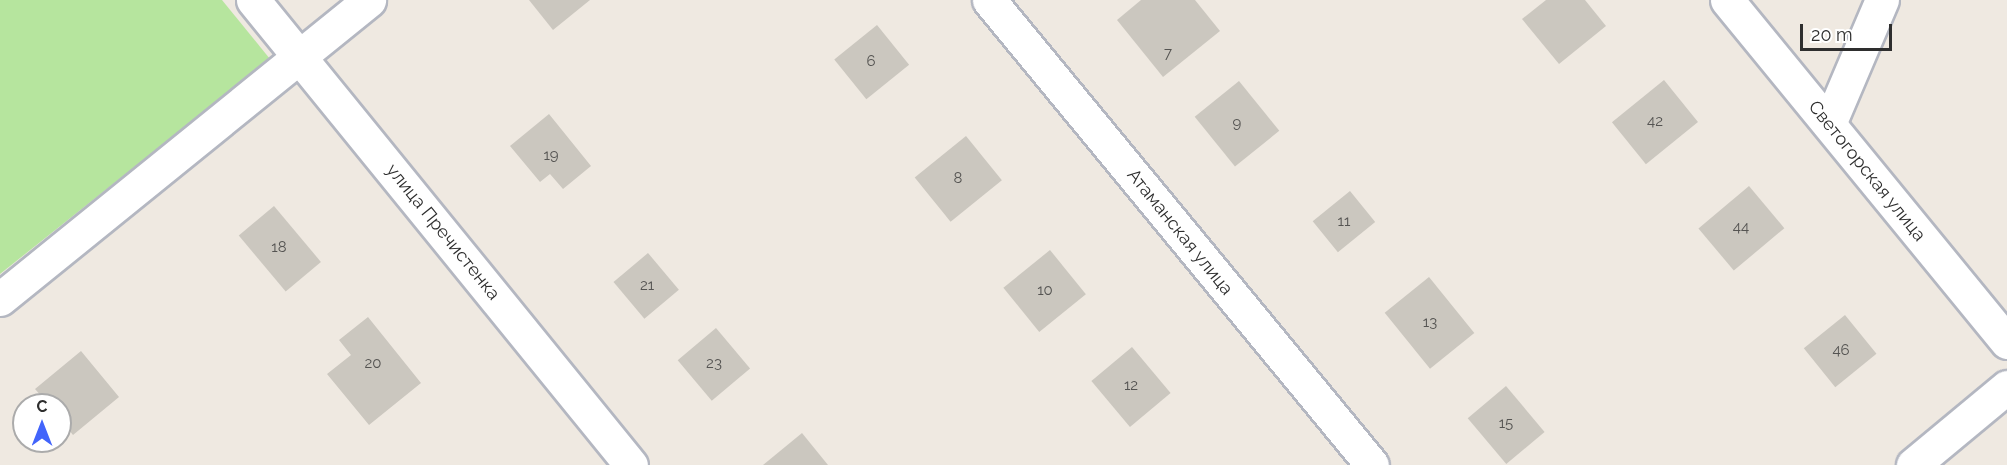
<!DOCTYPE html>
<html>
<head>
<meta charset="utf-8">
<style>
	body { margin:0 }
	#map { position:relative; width:2007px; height:465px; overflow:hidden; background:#efe9e1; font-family:Raleway,sans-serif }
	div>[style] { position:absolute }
	.green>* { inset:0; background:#b6e59e }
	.building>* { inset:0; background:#cbc7bf; transform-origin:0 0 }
	.roads { filter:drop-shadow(2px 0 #b4b7c1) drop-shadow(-2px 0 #b4b7c1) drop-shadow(0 2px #b4b7c1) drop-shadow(0 -2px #b4b7c1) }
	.minor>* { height:33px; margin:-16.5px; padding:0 16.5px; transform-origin:16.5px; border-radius:16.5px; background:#fff }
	span { translate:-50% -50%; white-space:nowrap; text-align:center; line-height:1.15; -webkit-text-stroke:5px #fff; paint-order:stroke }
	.number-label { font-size:15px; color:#555452 }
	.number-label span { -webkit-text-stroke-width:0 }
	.street-label { font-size:18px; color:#2e2e2e }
	.north { position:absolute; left:12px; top:393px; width:60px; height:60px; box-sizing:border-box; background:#fff; border:2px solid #ababab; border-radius:50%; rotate:0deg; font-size:16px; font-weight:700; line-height:24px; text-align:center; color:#2e2e2e }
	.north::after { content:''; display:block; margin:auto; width:21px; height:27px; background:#4264fb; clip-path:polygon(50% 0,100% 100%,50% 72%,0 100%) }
	.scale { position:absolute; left:1800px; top:24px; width:92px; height:27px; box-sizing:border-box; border:3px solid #2e2e2e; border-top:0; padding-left:8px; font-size:18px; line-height:21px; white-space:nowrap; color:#2e2e2e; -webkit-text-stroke:4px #fff; paint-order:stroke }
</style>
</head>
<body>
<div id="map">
	<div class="green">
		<i style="clip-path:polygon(0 0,222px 0,270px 59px,0 274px)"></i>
	</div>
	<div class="building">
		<i style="clip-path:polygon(529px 0,590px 0,553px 30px)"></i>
		<i style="clip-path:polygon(1141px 0,1195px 0,1220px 31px,1163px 77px,1117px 20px)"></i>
		<i style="clip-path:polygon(1546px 0,1585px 0,1606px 26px,1559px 64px,1522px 19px)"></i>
		<i style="left:877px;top:25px;width:51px;height:55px;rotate:51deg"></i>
		<i style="left:1664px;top:80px;width:54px;height:67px;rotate:51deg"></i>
		<i style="left:1239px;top:81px;width:64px;height:57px;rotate:51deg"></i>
		<i style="clip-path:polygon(549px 114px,591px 166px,563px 189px,550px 174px,540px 182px,510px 146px)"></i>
		<i style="left:966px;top:136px;width:57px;height:66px;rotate:51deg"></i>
		<i style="left:1749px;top:186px;width:55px;height:66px;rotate:50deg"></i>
		<i style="left:1350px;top:191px;width:40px;height:48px;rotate:51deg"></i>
		<i style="left:274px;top:206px;width:73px;height:46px;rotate:50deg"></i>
		<i style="left:1050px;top:250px;width:57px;height:60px;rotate:51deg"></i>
		<i style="left:648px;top:253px;width:48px;height:45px;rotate:50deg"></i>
		<i style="left:1429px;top:277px;width:72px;height:57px;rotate:51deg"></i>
		<i style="left:1845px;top:315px;width:50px;height:53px;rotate:51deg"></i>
		<i style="clip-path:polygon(368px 317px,421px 383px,369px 425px,327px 374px,351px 355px,339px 340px)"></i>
		<i style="left:716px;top:328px;width:53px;height:50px;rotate:50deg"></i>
		<i style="left:1132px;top:347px;width:60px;height:53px;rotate:50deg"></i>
		<i style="clip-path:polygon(81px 351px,119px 397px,73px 435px,60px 419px,60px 405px,49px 405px,35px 389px)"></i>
		<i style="left:1506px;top:386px;width:60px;height:50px;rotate:50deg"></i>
		<i style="clip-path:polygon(802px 433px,828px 465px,763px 465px)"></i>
	</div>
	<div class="roads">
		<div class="minor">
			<i style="left:253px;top:0;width:599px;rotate:50.89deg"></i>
			<i style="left:989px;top:0;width:602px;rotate:50.52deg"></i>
			<i style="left:1727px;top:0;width:442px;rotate:50.7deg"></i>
			<i style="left:1829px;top:124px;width:135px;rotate:-66.9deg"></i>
			<i style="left:0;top:299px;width:475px;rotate:-39deg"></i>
			<i style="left:1913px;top:465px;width:122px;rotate:-39.7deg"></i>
		</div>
	</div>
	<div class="number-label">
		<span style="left:1168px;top:54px">7</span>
		<span style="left:871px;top:62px">6</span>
		<span style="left:1655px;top:122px">42</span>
		<span style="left:1237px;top:124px">9</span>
		<span style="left:551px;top:156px">19</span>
		<span style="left:958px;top:179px">8</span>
		<span style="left:1344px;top:222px">11</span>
		<span style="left:1741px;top:228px">44</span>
		<span style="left:279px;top:248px">18</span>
		<span style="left:647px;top:286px">21</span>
		<span style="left:1045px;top:291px">10</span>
		<span style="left:1430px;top:323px">13</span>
		<span style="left:1841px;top:351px">46</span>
		<span style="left:373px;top:364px">20</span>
		<span style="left:714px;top:364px">23</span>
		<span style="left:1131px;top:386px">12</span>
		<span style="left:1506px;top:424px">15</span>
	</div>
	<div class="street-label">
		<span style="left:1867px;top:171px;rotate:51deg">Светогорская улица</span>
		<span style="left:443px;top:232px;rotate:51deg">улица Пречистенка</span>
		<span style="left:1180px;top:232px;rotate:51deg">Атаманская улица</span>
	</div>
	<div class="north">С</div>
	<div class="scale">20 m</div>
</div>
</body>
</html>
